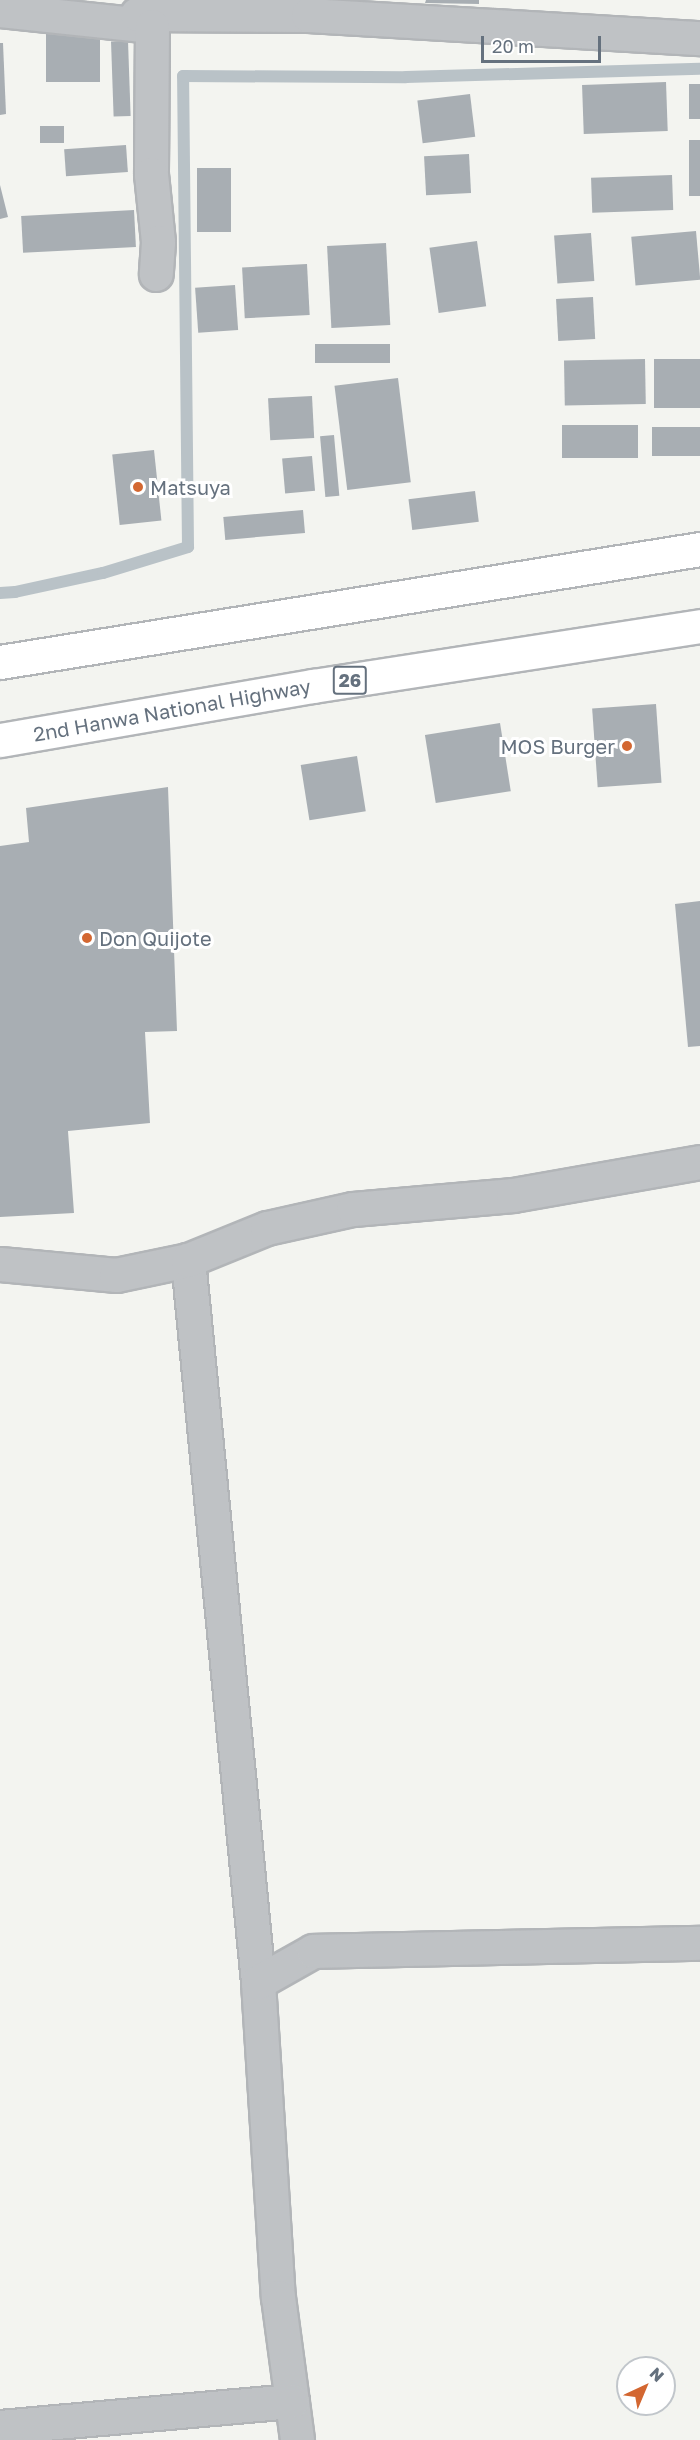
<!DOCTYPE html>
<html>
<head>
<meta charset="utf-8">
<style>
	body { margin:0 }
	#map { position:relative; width:700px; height:2440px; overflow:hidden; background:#f3f4f0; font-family:"Golos Text",sans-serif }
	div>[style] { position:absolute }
	.stream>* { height:12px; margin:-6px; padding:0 6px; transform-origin:6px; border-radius:6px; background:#b9c2c7 }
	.building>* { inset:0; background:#a8aeb3; transform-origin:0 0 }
	.roads { filter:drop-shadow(2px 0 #b2b5b8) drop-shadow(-2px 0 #b2b5b8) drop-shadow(0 2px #b2b5b8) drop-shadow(0 -2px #b2b5b8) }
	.minor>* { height:33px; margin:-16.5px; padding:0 16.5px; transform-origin:16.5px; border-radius:16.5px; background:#bfc2c5 }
	.highway>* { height:33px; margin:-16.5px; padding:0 16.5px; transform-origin:16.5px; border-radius:16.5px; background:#fff }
	.dots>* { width:16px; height:16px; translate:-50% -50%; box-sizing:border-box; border:3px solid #fff; border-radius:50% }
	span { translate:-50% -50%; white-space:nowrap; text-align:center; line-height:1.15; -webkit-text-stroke:6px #fff; paint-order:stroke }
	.shield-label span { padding:2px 4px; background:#fff; border:2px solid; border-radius:4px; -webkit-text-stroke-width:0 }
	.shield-label { font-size:18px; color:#65717e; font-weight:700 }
	.poi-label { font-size:20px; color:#65717e }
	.left { translate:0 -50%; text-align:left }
	.right { translate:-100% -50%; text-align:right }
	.street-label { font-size:20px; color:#65717e }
	.north { position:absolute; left:616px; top:2356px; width:60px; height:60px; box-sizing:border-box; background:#fff; border:2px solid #c1c6cb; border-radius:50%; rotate:44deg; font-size:16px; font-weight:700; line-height:24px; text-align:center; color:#65717e }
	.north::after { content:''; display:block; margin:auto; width:21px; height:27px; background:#d36731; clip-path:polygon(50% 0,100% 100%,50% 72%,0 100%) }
	.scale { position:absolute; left:481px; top:36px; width:120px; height:27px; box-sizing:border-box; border:3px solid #65717e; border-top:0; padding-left:8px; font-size:18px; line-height:21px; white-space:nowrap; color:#65717e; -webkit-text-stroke:4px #fff; paint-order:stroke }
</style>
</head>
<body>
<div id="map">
	<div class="stream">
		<i style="left:0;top:593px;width:15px;rotate:-4deg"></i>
		<i style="left:15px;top:592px;width:90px;rotate:-12.2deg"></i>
		<i style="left:103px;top:573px;width:89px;rotate:-17deg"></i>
		<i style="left:188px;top:547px;width:471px;rotate:-90.6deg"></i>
		<i style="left:183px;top:76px;width:223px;rotate:0.3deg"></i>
		<i style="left:406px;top:77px;width:294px;rotate:-1.6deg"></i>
	</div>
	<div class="building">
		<i style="clip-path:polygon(426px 0,479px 0,479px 4px,425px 3px)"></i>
		<i style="left:46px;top:32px;width:54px;height:50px"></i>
		<i style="left:128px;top:41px;width:75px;height:17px;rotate:88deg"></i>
		<i style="clip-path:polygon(0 43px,3px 43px,6px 114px,0 115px)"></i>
		<i style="left:666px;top:82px;width:49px;height:84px;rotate:88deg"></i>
		<i style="left:689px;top:84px;width:11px;height:35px"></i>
		<i style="left:470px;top:94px;width:43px;height:53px;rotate:83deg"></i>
		<i style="left:40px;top:126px;width:24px;height:17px"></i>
		<i style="left:689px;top:140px;width:11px;height:56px"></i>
		<i style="left:126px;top:145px;width:27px;height:62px;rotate:86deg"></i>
		<i style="left:469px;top:154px;width:39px;height:45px;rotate:87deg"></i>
		<i style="left:197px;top:168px;width:34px;height:64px"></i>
		<i style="left:672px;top:175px;width:35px;height:81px;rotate:88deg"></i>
		<i style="clip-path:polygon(0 185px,8px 217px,0 219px)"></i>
		<i style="left:134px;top:210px;width:37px;height:113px;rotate:87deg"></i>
		<i style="left:696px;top:231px;width:49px;height:65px;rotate:85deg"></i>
		<i style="left:591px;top:233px;width:48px;height:37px;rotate:86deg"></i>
		<i style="left:477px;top:241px;width:66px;height:48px;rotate:82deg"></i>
		<i style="left:386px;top:243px;width:82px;height:59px;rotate:87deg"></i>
		<i style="left:307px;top:264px;width:51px;height:65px;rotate:87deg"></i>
		<i style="left:235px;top:285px;width:45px;height:40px;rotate:86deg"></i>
		<i style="left:593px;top:297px;width:42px;height:37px;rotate:87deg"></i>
		<i style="left:390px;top:344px;width:19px;height:75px;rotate:90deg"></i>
		<i style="left:645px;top:359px;width:45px;height:81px;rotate:89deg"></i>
		<i style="left:654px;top:359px;width:46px;height:49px"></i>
		<i style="left:398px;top:378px;width:105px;height:64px;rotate:83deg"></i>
		<i style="left:312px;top:396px;width:42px;height:44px;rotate:87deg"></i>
		<i style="left:562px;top:425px;width:76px;height:33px"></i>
		<i style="left:652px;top:427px;width:48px;height:29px"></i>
		<i style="left:334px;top:435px;width:61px;height:14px;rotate:85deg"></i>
		<i style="left:154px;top:450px;width:71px;height:42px;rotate:84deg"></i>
		<i style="left:312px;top:456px;width:35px;height:30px;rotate:85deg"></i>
		<i style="left:475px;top:491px;width:31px;height:67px;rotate:83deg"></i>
		<i style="left:303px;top:510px;width:23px;height:80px;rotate:85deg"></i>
		<i style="left:656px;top:704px;width:79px;height:64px;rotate:86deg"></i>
		<i style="left:500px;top:723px;width:69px;height:76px;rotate:81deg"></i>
		<i style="left:357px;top:756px;width:56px;height:57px;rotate:81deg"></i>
		<i style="clip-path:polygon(168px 787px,177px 1031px,145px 1032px,150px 1123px,68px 1131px,74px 1213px,0 1217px,0 846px,29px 842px,26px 808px)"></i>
		<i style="clip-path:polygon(700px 901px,700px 1046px,688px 1047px,675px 904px)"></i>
	</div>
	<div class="roads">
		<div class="minor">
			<i style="left:0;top:10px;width:153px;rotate:6deg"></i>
			<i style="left:137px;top:14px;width:171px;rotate:0.3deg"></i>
			<i style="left:308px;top:15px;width:393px;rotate:3.4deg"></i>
			<i style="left:152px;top:26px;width:148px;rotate:90.4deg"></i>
			<i style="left:151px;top:174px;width:68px;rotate:84.1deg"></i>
			<i style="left:158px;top:242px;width:32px;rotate:94deg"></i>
			<i style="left:188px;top:1260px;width:725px;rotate:84.46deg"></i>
			<i style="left:258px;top:1982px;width:316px;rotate:86.4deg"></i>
			<i style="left:278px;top:2297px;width:144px;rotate:82.4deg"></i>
			<i style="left:0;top:1264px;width:117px;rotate:5.4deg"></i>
			<i style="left:116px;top:1275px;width:74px;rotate:-11.8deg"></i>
			<i style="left:188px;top:1260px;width:85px;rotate:-22.1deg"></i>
			<i style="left:267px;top:1228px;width:88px;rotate:-12.5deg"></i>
			<i style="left:353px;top:1209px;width:161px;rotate:-5deg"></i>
			<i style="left:513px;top:1195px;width:190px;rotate:-10deg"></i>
			<i style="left:258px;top:1982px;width:63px;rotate:-29.4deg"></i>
			<i style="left:313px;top:1951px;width:387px;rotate:-1.2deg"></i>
			<i style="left:0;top:2427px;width:293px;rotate:-5.1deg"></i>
		</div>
		<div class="highway">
			<i style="left:0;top:662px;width:709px;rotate:-9.17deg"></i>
			<i style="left:0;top:740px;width:318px;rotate:-9.8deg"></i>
			<i style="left:313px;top:686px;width:392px;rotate:-8.8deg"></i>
		</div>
	</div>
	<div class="dots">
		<i style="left:138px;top:487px;background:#d36731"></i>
		<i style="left:627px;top:746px;background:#d36731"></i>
		<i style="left:87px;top:938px;background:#d36731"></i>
	</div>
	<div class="shield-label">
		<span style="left:350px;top:680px">26</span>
	</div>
	<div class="poi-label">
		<span class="left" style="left:150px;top:487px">Matsuya</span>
		<span class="right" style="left:615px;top:746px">MOS Burger</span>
		<span class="left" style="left:99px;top:938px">Don Quijote</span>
	</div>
	<div class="street-label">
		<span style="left:172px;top:710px;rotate:-10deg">2nd Hanwa National Highway</span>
	</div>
	<div class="north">N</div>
	<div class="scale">20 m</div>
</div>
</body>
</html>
